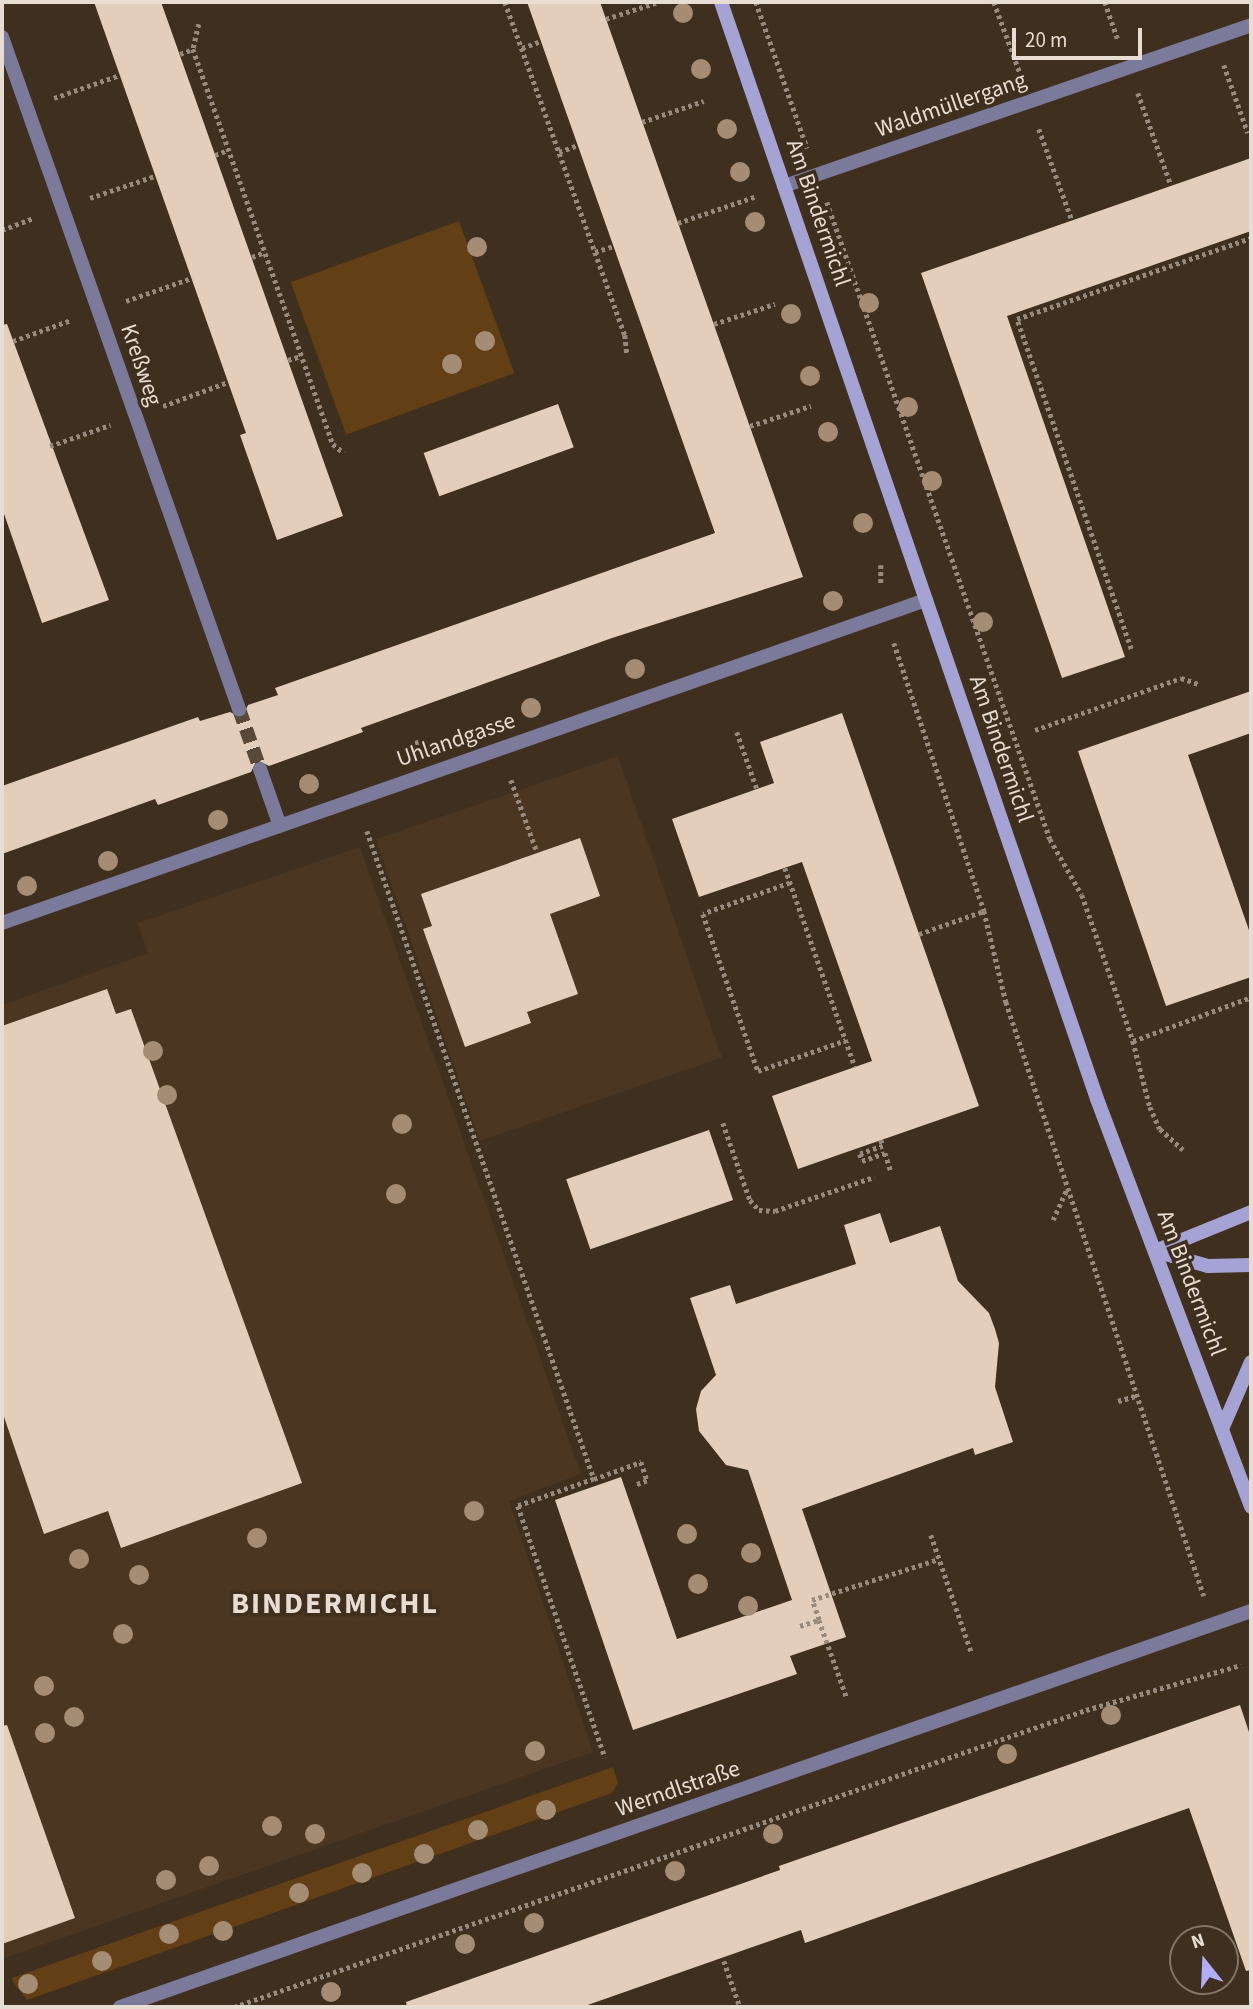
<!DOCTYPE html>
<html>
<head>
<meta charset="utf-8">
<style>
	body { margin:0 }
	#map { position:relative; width:1253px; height:2009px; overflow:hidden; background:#3f2f1f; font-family:"Source Sans 3",sans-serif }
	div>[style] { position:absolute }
	.built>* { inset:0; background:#4b3621; transform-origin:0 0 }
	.green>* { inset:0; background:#633f15; transform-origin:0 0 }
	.building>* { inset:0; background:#e2ceba; transform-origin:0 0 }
	.street-tunnel>* { height:14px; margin-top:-7px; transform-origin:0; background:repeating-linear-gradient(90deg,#58493a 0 14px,transparent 0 21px) }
	.path>* { height:4.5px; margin-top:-2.25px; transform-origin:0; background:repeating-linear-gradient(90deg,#978a7e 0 3.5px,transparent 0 7px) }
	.street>* { height:14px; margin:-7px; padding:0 7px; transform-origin:7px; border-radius:7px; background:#7b7a9a }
	.secondary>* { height:14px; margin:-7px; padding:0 7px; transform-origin:7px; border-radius:7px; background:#a5a2d4 }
	.trees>* { width:20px; height:20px; margin:-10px; border-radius:50%; background:#a58c74 }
	span { translate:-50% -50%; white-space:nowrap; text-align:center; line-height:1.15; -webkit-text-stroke:7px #3f2f1f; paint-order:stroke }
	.street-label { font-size:23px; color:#e7ddd3 }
	.district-label { font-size:30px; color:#e7ddd3; font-weight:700; letter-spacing:2px }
	.frame { position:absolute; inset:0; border:4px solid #e7ddd3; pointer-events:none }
	.north { position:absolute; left:1169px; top:1925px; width:70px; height:70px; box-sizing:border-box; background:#3f2f1f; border:2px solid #827567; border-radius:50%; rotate:342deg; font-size:19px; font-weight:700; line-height:28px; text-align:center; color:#e7ddd3 }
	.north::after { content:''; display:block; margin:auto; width:24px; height:32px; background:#b2adf9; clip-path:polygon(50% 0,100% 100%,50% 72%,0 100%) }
	.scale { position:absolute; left:1012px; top:28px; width:130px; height:32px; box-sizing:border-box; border:4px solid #e7ddd3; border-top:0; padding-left:9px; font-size:21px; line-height:24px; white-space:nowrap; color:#e7ddd3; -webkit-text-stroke:5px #3f2f1f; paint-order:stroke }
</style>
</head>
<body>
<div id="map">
	<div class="built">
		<i style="left:618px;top:756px;width:319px;height:256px;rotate:71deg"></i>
		<i style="clip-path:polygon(360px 847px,581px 1474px,509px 1501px,593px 1752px,2px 1959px,2px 1005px,148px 953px,138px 923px)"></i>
	</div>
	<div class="green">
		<i style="left:459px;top:221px;width:162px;height:179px;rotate:70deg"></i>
		<i style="clip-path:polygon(613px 1767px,618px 1783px,612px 1793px,27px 2000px,13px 1982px,12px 1978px)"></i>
	</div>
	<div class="building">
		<i style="clip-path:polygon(94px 2px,161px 2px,343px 516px,277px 540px,240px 435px,246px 433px)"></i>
		<i style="clip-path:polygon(527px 2px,600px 2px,803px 577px,612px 638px,361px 728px,363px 732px,269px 766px,257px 760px,251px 772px,158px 805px,155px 799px,2px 854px,2px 786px,198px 717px,200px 721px,230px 712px,242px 718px,248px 705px,278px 695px,275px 688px,715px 533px)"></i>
		<i style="clip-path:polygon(1251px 158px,1251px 231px,1007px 316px,1125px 657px,1062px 678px,921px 273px)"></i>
		<i style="clip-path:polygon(7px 324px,109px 600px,42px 623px,2px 508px,2px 325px)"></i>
		<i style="left:558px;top:404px;width:46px;height:143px;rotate:70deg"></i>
		<i style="clip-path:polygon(1251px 691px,1251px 733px,1188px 755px,1251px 936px,1251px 977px,1166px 1006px,1078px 751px)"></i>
		<i style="clip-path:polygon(842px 713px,979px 1106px,798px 1169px,772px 1096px,872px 1061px,802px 862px,699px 897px,672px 819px,774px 783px,760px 742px)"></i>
		<i style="clip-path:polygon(580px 838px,600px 896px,550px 914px,578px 994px,527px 1012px,531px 1023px,465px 1047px,423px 929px,432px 926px,421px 894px)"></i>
		<i style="clip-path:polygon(107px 989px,116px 1014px,131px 1009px,302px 1483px,121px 1548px,108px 1511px,44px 1534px,2px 1411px,2px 1026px)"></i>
		<i style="left:709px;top:1130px;width:74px;height:151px;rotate:71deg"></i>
		<i style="clip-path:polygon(880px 1213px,890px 1243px,940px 1226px,958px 1281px,989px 1313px,995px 1329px,999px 1343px,995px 1387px,1013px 1442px,975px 1455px,973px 1448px,802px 1509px,846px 1637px,790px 1656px,797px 1674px,633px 1730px,555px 1500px,621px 1477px,677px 1639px,792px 1600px,748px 1470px,726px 1465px,699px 1431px,696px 1409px,701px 1391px,716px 1375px,690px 1298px,730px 1285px,736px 1304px,856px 1264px,844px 1225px)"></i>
		<i style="clip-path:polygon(1240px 1705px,1251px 1738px,1251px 1970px,1246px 1971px,1189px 1808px,805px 1943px,801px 1930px,582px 2007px,407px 2007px,406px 2002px,780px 1870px,779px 1866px)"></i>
		<i style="clip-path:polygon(7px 1725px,75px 1918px,2px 1944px,2px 1726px)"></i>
	</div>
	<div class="street-tunnel">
		<i style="left:239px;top:709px;width:64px;rotate:70.7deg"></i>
	</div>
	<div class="path">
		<i style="left:505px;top:2px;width:354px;rotate:70.2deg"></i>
		<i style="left:625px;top:335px;width:20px;rotate:84deg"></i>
		<i style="left:756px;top:2px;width:155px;rotate:70.7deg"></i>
		<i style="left:994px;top:2px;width:76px;rotate:69.9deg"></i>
		<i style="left:1105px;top:2px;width:40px;rotate:71.1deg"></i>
		<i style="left:606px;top:19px;width:55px;rotate:-18.1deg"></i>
		<i style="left:199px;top:24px;width:26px;rotate:103deg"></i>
		<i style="left:193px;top:49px;width:419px;rotate:70.5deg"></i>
		<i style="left:333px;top:444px;width:14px;rotate:39deg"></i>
		<i style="left:522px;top:48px;width:20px;rotate:-20deg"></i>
		<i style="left:180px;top:54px;width:14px;rotate:-21deg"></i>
		<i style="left:1224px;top:65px;width:72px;rotate:70.6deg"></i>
		<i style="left:1138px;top:93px;width:98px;rotate:70.3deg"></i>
		<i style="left:54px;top:98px;width:70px;rotate:-19.2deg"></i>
		<i style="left:642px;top:122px;width:65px;rotate:-18.7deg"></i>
		<i style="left:1039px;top:129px;width:97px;rotate:70.1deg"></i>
		<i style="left:559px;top:152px;width:20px;rotate:-20deg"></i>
		<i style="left:215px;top:155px;width:14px;rotate:-21deg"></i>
		<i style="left:90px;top:198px;width:69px;rotate:-18.7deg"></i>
		<i style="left:827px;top:202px;width:675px;rotate:70.71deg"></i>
		<i style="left:1050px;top:839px;width:64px;rotate:60.3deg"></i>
		<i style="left:1082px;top:895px;width:155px;rotate:70.7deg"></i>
		<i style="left:1133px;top:1041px;width:68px;rotate:75.6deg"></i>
		<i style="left:1150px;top:1107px;width:24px;rotate:66deg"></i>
		<i style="left:1160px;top:1129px;width:31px;rotate:42deg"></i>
		<i style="left:678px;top:223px;width:83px;rotate:-18.9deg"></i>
		<i style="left:2px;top:230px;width:34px;rotate:-21deg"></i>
		<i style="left:595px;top:252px;width:19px;rotate:-18deg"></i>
		<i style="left:252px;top:257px;width:14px;rotate:-21deg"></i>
		<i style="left:126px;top:301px;width:70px;rotate:-19.2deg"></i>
		<i style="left:714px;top:324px;width:64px;rotate:-18.2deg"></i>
		<i style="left:13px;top:341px;width:62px;rotate:-19.9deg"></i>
		<i style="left:288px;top:360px;width:14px;rotate:-17deg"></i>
		<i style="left:163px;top:406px;width:69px;rotate:-20.3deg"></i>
		<i style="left:750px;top:426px;width:64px;rotate:-18.2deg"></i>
		<i style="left:50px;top:446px;width:64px;rotate:-19.3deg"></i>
		<i style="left:881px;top:565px;width:18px;rotate:90deg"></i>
		<i style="left:894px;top:643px;width:283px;rotate:71.4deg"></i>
		<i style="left:984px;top:911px;width:94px;rotate:76.4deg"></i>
		<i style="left:1006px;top:1002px;width:626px;rotate:71.57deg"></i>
		<i style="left:1131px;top:649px;width:349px;rotate:-109.1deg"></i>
		<i style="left:1017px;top:319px;width:248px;rotate:-19.1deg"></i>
		<i style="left:1035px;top:730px;width:155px;rotate:-19.6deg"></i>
		<i style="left:1181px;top:678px;width:18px;rotate:19deg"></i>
		<i style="left:737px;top:732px;width:60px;rotate:70.7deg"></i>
		<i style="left:511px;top:780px;width:77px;rotate:70.1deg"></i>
		<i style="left:367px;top:831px;width:687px;rotate:70.69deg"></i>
		<i style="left:594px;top:1479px;width:81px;rotate:160.4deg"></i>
		<i style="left:518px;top:1506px;width:266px;rotate:70.9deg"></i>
		<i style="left:785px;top:868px;width:211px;rotate:70.6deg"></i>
		<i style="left:790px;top:883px;width:92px;rotate:160.4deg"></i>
		<i style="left:703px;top:914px;width:166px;rotate:70.7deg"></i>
		<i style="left:758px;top:1071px;width:93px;rotate:-19.4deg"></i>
		<i style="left:919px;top:934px;width:69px;rotate:-19.5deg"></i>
		<i style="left:1133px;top:1041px;width:126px;rotate:-20.4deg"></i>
		<i style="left:723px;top:1123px;width:82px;rotate:70.7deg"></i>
		<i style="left:750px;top:1200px;width:13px;rotate:48deg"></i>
		<i style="left:759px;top:1210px;width:16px;rotate:4deg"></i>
		<i style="left:775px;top:1211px;width:105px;rotate:-19deg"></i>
		<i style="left:881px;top:1140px;width:6px;rotate:72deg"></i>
		<i style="left:883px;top:1146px;width:24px;rotate:161deg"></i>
		<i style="left:860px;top:1154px;width:7px;rotate:74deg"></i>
		<i style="left:862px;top:1161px;width:24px;rotate:-19deg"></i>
		<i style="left:885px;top:1153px;width:20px;rotate:72deg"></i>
		<i style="left:1053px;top:1220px;width:34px;rotate:-66deg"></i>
		<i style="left:1118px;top:1401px;width:19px;rotate:-16deg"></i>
		<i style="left:594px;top:1479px;width:50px;rotate:-19.9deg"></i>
		<i style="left:641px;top:1462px;width:20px;rotate:72deg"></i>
		<i style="left:647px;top:1481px;width:12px;rotate:160deg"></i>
		<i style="left:931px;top:1535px;width:126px;rotate:71deg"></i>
		<i style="left:819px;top:1620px;width:21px;rotate:-109deg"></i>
		<i style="left:812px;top:1600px;width:133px;rotate:-17.9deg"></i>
		<i style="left:800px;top:1626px;width:20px;rotate:-18deg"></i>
		<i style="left:819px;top:1620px;width:83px;rotate:70.3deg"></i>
		<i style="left:724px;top:1961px;width:49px;rotate:70.8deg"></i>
		<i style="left:234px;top:2007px;width:902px;rotate:-19.22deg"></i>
		<i style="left:1086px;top:1710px;width:161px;rotate:-16.2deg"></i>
	</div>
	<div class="street">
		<i style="left:2px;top:37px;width:713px;rotate:70.57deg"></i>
		<i style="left:784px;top:186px;width:494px;rotate:-19deg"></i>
		<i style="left:260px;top:769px;width:60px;rotate:70.7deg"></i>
		<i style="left:2px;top:923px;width:979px;rotate:-19.27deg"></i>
		<i style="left:120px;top:2007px;width:1198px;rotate:-19.3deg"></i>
	</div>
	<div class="secondary">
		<i style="left:721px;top:2px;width:1160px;rotate:71.08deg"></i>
		<i style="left:1097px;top:1099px;width:436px;rotate:69.3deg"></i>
		<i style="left:1155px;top:1251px;width:104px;rotate:-22.1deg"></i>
		<i style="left:1155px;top:1251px;width:55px;rotate:15.8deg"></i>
		<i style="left:1208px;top:1266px;width:43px;rotate:-1.3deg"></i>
		<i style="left:1222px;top:1429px;width:73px;rotate:-66.6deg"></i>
	</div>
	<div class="trees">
		<i style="left:683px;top:13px"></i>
		<i style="left:701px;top:69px"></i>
		<i style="left:727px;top:129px"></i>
		<i style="left:740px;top:172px"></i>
		<i style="left:755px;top:222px"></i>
		<i style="left:477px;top:247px"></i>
		<i style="left:869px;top:303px"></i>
		<i style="left:791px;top:314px"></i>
		<i style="left:485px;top:341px"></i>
		<i style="left:452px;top:364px"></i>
		<i style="left:810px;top:376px"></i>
		<i style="left:908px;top:407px"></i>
		<i style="left:828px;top:432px"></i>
		<i style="left:932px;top:481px"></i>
		<i style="left:863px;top:523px"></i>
		<i style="left:833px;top:601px"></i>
		<i style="left:983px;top:622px"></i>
		<i style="left:635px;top:669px"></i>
		<i style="left:531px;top:708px"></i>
		<i style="left:421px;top:749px"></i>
		<i style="left:309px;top:784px"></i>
		<i style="left:218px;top:820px"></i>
		<i style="left:108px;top:861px"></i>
		<i style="left:27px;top:886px"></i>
		<i style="left:153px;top:1051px"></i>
		<i style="left:167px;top:1095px"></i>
		<i style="left:402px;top:1124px"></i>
		<i style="left:396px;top:1194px"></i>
		<i style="left:474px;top:1511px"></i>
		<i style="left:687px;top:1534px"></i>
		<i style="left:257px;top:1538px"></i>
		<i style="left:751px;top:1553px"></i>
		<i style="left:79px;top:1559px"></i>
		<i style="left:139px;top:1575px"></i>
		<i style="left:698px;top:1584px"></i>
		<i style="left:748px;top:1606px"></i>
		<i style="left:123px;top:1634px"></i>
		<i style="left:44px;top:1686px"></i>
		<i style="left:1111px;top:1715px"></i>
		<i style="left:74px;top:1717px"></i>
		<i style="left:45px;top:1733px"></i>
		<i style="left:535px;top:1751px"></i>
		<i style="left:1007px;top:1754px"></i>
		<i style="left:546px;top:1810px"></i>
		<i style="left:272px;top:1826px"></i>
		<i style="left:478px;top:1830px"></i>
		<i style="left:315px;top:1834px"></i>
		<i style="left:773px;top:1834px"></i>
		<i style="left:424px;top:1854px"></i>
		<i style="left:209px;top:1866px"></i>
		<i style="left:675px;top:1871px"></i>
		<i style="left:362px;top:1873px"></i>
		<i style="left:166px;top:1880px"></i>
		<i style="left:299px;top:1893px"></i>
		<i style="left:534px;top:1923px"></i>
		<i style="left:223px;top:1931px"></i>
		<i style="left:169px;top:1934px"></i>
		<i style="left:465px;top:1944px"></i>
		<i style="left:102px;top:1961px"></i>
		<i style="left:28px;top:1984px"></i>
		<i style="left:331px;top:1992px"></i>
	</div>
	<div class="street-label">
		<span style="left:951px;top:105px;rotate:-19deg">Waldmüllergang</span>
		<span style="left:818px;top:213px;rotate:71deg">Am Bindermichl</span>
		<span style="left:141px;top:365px;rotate:71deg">Kreßweg</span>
		<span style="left:456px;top:740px;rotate:-19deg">Uhlandgasse</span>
		<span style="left:1001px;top:749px;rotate:71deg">Am Bindermichl</span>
		<span style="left:1191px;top:1283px;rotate:69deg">Am Bindermichl</span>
		<span style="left:678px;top:1789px;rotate:-19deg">Werndlstraße</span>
	</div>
	<div class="district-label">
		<span style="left:335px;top:1604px">BINDERMICHL</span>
	</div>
	<div class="frame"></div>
	<div class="north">N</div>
	<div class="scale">20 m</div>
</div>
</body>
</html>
